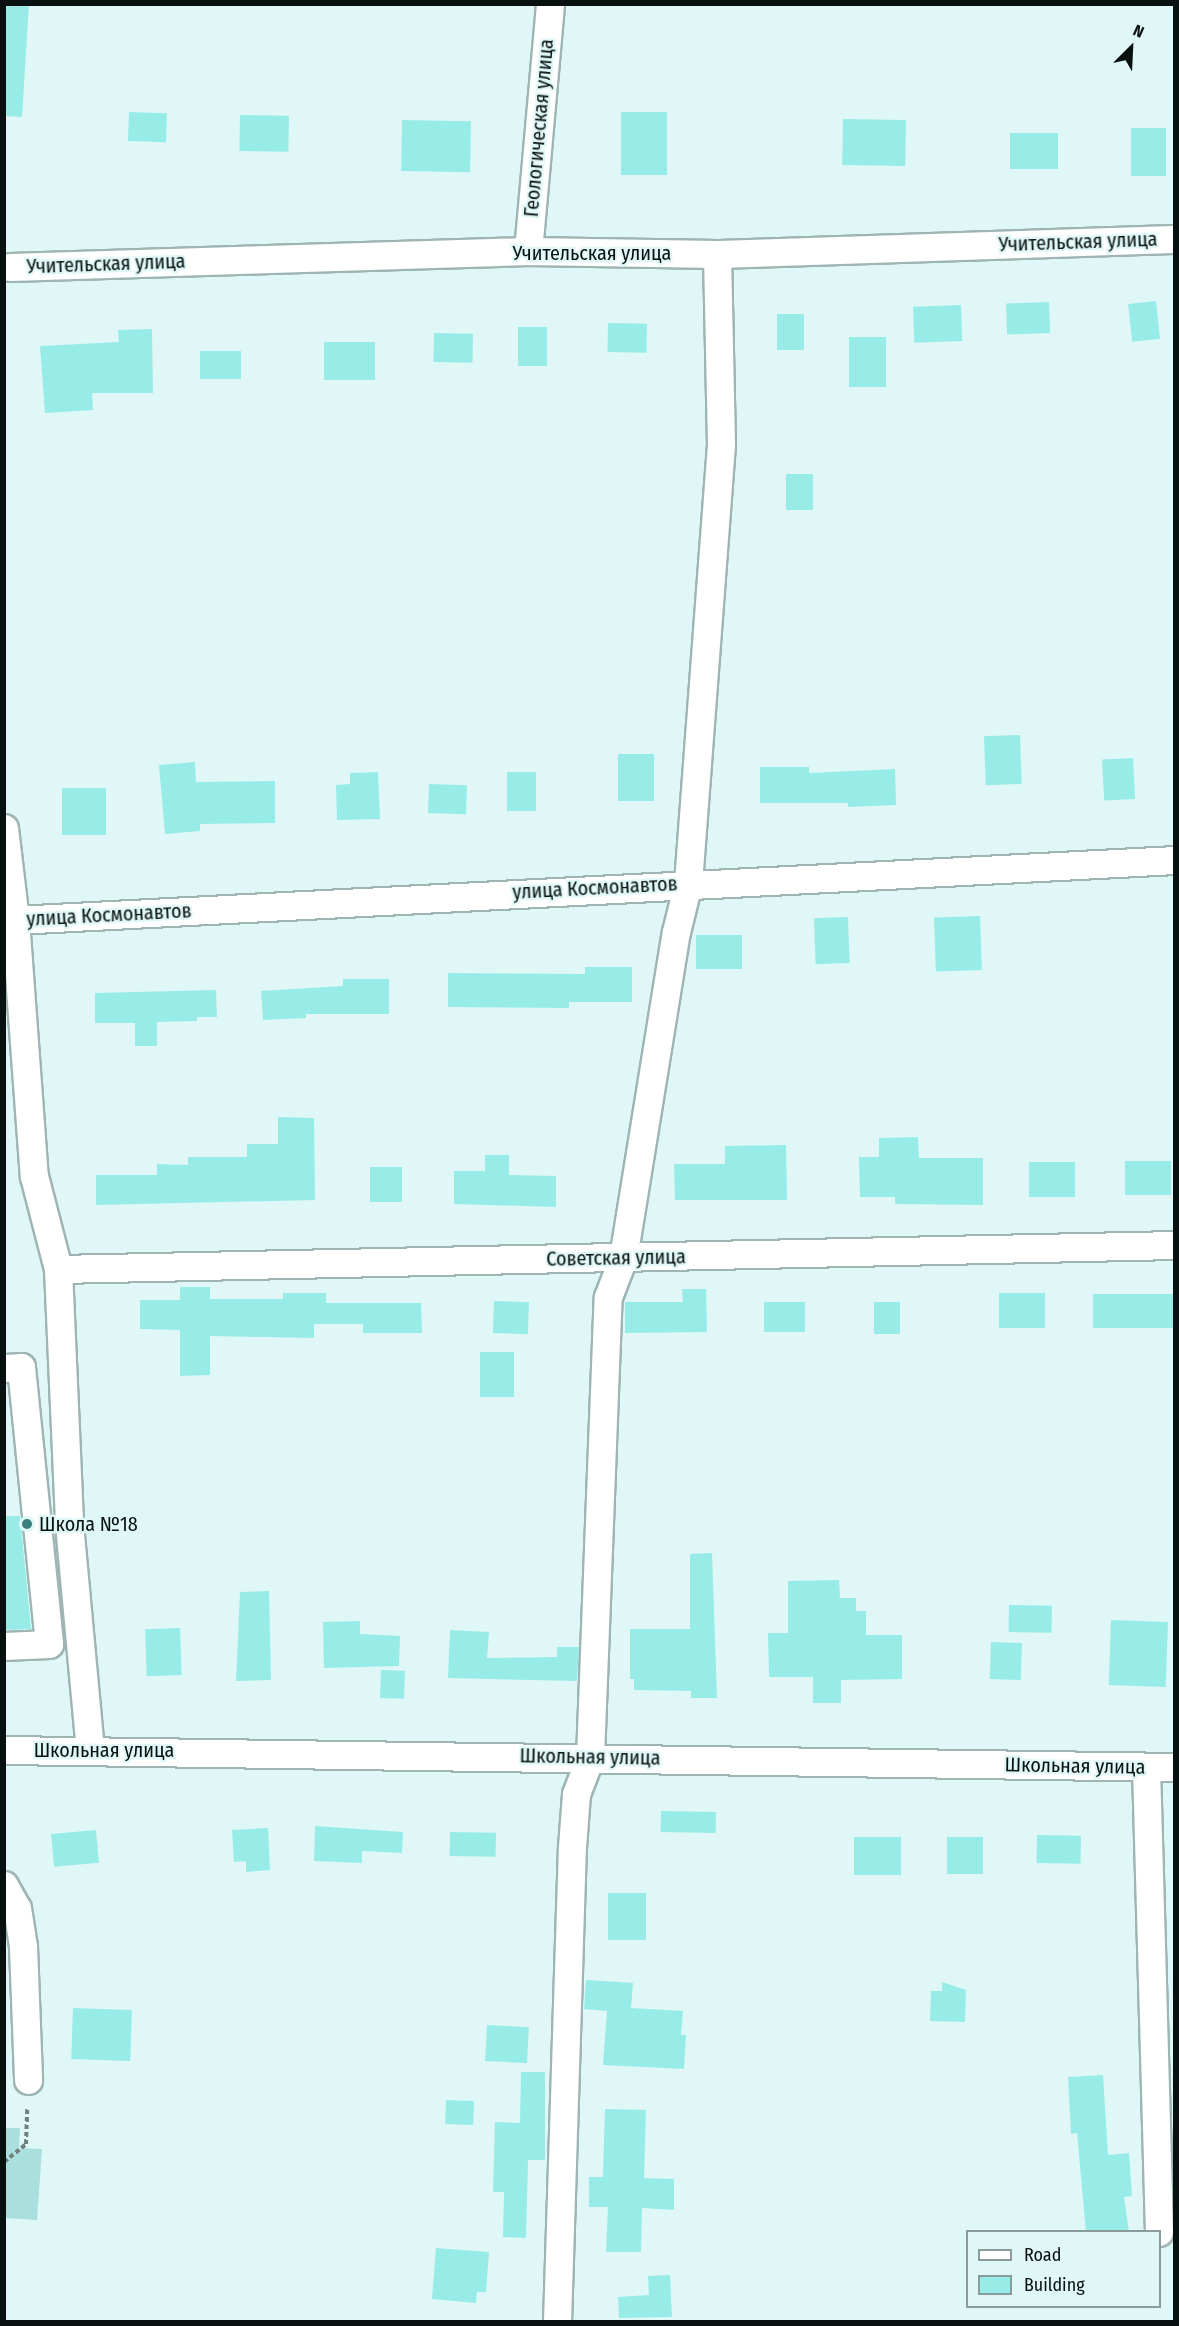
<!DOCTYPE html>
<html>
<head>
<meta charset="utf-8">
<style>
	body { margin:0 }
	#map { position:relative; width:1179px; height:2326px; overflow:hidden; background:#dff7f6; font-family:"Fira Sans Condensed",sans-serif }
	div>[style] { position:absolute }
	.green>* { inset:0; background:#a9dfdc }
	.building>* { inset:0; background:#98ece8; transform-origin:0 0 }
	.path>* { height:4px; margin-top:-2px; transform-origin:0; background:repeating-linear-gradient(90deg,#6f7f7e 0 4.5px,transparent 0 7.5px) }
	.roads { filter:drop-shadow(2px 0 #9eb5b4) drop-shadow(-2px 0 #9eb5b4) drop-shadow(0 2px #9eb5b4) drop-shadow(0 -2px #9eb5b4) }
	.minor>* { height:27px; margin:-13.5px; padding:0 13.5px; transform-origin:13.5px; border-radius:13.5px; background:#fff }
	.dots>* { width:16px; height:16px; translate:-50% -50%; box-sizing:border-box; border:3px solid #dff7f6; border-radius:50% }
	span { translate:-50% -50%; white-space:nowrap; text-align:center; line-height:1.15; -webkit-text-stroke:4.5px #dff7f6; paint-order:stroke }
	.street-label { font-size:20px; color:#091110 }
	.poi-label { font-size:20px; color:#091110 }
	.left { translate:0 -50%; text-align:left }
	.frame { position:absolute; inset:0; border:6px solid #091110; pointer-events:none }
	.legend { position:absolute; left:966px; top:2230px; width:195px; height:78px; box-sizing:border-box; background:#dff7f6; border:2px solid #899b9a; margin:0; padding:8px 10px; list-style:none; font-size:18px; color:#091110 }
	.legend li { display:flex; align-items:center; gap:12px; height:30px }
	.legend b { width:30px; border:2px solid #899b9a }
	.north { position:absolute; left:1101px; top:18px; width:60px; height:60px; -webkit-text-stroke:4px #dff7f6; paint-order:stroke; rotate:24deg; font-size:16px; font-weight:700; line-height:24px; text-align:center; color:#091110 }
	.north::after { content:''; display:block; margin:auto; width:21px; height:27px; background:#091110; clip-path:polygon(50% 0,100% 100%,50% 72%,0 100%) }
</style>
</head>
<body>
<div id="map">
	<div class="green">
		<i style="clip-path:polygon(5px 2128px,20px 2128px,19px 2148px,42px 2149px,37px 2220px,5px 2218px)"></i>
	</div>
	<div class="building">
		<i style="clip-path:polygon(4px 4px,29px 4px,22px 117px,4px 116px)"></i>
		<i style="left:129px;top:112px;width:38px;height:29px;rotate:2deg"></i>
		<i style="left:621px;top:112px;width:46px;height:63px"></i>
		<i style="left:240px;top:115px;width:49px;height:36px;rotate:1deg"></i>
		<i style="left:843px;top:119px;width:63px;height:46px;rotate:1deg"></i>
		<i style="left:402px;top:120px;width:69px;height:51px;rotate:1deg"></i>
		<i style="left:1131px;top:128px;width:35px;height:48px"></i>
		<i style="left:1058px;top:133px;width:36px;height:48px;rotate:90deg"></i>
		<i style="left:1156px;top:301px;width:38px;height:28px;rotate:84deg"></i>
		<i style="left:1049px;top:302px;width:31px;height:43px;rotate:88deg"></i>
		<i style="left:961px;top:305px;width:36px;height:48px;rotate:88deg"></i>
		<i style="left:777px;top:314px;width:27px;height:36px"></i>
		<i style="left:608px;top:323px;width:39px;height:29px;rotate:1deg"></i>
		<i style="left:518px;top:327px;width:29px;height:39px"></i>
		<i style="clip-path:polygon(152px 329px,153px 393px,92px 393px,93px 410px,45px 413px,40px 346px,119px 342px,118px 330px)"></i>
		<i style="left:434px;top:333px;width:39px;height:29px;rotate:1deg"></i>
		<i style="left:849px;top:337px;width:37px;height:50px"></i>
		<i style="left:324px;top:342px;width:51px;height:38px"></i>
		<i style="left:200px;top:351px;width:41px;height:28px"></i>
		<i style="left:786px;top:474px;width:27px;height:36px"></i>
		<i style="left:1020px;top:735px;width:49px;height:36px;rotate:88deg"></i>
		<i style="left:618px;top:754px;width:36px;height:47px"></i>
		<i style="left:1133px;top:758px;width:41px;height:31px;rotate:87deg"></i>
		<i style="clip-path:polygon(195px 762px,196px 782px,275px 781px,275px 823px,200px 824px,200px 831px,165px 834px,159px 765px)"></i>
		<i style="clip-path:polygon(760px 767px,809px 767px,809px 773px,895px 769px,896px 805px,848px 807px,848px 803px,760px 803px)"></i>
		<i style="clip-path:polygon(378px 772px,380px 819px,337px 820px,336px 785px,350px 784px,350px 773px)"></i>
		<i style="left:507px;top:772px;width:29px;height:39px"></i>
		<i style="left:429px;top:784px;width:38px;height:29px;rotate:2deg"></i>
		<i style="left:62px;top:788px;width:44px;height:47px"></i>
		<i style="left:980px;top:916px;width:54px;height:46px;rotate:88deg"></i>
		<i style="left:848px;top:917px;width:46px;height:34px;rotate:88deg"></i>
		<i style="left:696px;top:935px;width:46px;height:34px"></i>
		<i style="clip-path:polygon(585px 967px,632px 967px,632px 1002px,569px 1002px,569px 1008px,448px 1007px,448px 973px,585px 974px)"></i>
		<i style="clip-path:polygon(343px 979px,389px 979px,389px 1014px,306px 1014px,306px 1018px,263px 1020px,261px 991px,343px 986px)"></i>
		<i style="clip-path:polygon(216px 990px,217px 1017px,197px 1017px,197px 1021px,157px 1022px,157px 1046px,135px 1046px,135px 1023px,95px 1023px,95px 993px)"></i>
		<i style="clip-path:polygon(278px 1117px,314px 1118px,315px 1200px,96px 1205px,96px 1175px,157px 1175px,157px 1164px,188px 1165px,188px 1157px,247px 1157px,247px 1144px,278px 1144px)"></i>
		<i style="clip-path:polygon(918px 1137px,919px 1158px,983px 1158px,983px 1205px,895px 1204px,895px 1197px,860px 1197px,859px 1157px,879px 1157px,879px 1138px)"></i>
		<i style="clip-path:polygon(786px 1145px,787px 1200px,675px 1200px,674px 1164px,725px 1164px,725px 1146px)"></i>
		<i style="clip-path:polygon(485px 1155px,509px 1155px,509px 1175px,556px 1176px,556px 1207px,454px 1204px,454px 1171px,485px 1171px)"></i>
		<i style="left:1125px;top:1161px;width:46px;height:34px"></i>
		<i style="left:1029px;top:1162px;width:46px;height:35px"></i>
		<i style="left:370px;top:1167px;width:32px;height:35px"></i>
		<i style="clip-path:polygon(180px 1287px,210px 1287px,210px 1299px,283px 1299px,283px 1293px,326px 1293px,326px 1303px,421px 1303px,422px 1333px,363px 1333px,363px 1324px,314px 1324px,314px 1338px,210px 1336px,210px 1375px,180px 1376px,180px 1330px,140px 1329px,140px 1300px,180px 1300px)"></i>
		<i style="clip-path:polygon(682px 1289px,706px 1289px,707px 1332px,625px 1333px,625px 1302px,683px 1302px)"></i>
		<i style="left:999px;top:1293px;width:46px;height:35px"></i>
		<i style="left:1093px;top:1294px;width:81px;height:34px"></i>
		<i style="left:494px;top:1301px;width:35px;height:32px;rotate:2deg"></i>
		<i style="left:764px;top:1302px;width:41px;height:30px"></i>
		<i style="left:874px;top:1302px;width:26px;height:32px"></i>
		<i style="left:480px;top:1352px;width:34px;height:45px"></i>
		<i style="clip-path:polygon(4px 1516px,20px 1516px,31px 1629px,4px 1630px)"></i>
		<i style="clip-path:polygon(712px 1553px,717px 1698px,691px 1698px,691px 1691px,634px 1690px,634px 1679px,630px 1679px,630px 1629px,690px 1629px,690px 1554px)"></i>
		<i style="clip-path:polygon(839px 1580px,840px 1598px,856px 1598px,856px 1611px,866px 1611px,866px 1635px,902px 1635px,902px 1679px,841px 1680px,841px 1703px,813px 1703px,813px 1677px,769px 1677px,768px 1633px,788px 1633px,788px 1581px)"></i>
		<i style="clip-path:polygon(269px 1591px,271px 1680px,236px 1681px,240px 1592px)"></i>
		<i style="left:1009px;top:1605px;width:43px;height:27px;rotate:1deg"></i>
		<i style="left:1111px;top:1620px;width:57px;height:65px;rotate:2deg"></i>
		<i style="clip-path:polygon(360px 1621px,360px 1634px,400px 1636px,399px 1666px,324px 1668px,323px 1622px)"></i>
		<i style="left:180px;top:1628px;width:47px;height:35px;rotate:88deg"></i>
		<i style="clip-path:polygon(450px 1630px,489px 1632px,487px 1658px,557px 1657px,557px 1647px,579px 1647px,577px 1681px,448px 1678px)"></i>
		<i style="left:991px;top:1642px;width:31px;height:37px;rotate:2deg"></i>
		<i style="left:381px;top:1670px;width:24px;height:28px;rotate:2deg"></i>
		<i style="left:661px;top:1811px;width:55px;height:21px;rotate:1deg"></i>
		<i style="clip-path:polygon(315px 1826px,403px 1832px,402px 1853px,362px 1851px,362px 1863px,314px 1861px)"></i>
		<i style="clip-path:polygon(268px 1828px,270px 1870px,246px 1872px,246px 1861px,234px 1862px,232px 1830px)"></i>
		<i style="left:96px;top:1830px;width:33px;height:45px;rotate:85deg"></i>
		<i style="left:450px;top:1832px;width:46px;height:24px;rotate:1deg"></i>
		<i style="left:1037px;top:1835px;width:44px;height:28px;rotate:1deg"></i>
		<i style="left:854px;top:1837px;width:47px;height:38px"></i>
		<i style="left:947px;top:1837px;width:36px;height:37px"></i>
		<i style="left:608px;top:1893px;width:38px;height:47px"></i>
		<i style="clip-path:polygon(586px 1980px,633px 1983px,631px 2008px,683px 2011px,681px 2035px,686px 2035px,684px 2069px,603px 2065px,607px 2011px,584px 2009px)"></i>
		<i style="clip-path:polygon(942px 1982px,966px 1990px,965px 2022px,930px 2021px,931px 1991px,942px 1991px)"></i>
		<i style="left:73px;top:2008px;width:59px;height:51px;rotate:2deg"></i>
		<i style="left:487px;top:2025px;width:42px;height:36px;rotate:3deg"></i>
		<i style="clip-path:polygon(521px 2072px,545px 2072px,545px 2160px,528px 2160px,526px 2238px,503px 2237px,504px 2192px,493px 2192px,495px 2122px,520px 2123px)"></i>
		<i style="clip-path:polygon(1103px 2075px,1108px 2155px,1129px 2153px,1132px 2196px,1124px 2197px,1129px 2232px,1086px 2232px,1077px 2133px,1071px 2134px,1068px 2077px)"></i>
		<i style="left:446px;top:2100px;width:28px;height:24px;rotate:2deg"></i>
		<i style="clip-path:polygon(605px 2109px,646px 2110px,644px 2178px,674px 2179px,674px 2210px,642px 2208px,641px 2252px,606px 2252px,608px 2207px,589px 2207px,589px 2177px,603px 2177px)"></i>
		<i style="clip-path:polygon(436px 2248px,489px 2252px,486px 2292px,477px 2292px,476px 2303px,432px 2299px)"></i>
		<i style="clip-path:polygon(670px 2275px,672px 2317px,619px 2318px,618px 2297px,649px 2295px,648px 2276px)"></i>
	</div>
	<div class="path">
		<i style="left:4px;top:2162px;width:28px;rotate:-39deg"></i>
		<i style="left:26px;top:2144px;width:37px;rotate:-88deg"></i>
	</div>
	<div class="roads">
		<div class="minor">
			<i style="left:528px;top:251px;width:248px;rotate:-84.9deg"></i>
			<i style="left:10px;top:267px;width:518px;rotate:-1.77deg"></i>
			<i style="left:528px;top:251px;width:189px;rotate:0.9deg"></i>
			<i style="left:717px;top:254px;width:457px;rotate:-1.9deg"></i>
			<i style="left:4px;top:828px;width:93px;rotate:83.2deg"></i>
			<i style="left:15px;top:920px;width:257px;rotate:85.8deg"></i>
			<i style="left:34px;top:1176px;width:96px;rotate:75.5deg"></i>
			<i style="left:58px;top:1269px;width:255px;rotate:87.5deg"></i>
			<i style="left:69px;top:1524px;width:226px;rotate:84.7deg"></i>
			<i style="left:15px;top:920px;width:1161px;rotate:-2.96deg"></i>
			<i style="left:58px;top:1269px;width:1116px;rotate:-1.23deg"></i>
			<i style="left:4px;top:1368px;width:17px;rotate:-3deg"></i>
			<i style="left:21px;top:1367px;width:278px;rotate:84.2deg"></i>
			<i style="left:49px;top:1644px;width:45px;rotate:177.5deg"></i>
			<i style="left:4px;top:1750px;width:1170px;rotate:0.83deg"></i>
			<i style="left:1146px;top:1767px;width:465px;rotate:88.4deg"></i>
			<i style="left:4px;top:1885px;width:26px;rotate:61deg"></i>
			<i style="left:17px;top:1908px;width:39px;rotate:81deg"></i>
			<i style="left:23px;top:1947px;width:133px;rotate:87.8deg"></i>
			<i style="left:557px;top:2322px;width:475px;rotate:-88.2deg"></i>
			<i style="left:572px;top:1847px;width:53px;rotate:-85.7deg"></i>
			<i style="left:576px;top:1794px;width:40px;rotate:-69deg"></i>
			<i style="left:590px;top:1757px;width:460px;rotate:-87.8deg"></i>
			<i style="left:608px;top:1297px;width:42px;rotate:-69deg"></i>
			<i style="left:623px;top:1258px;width:330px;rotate:-80.8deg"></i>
			<i style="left:676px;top:932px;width:50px;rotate:-76.2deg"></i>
			<i style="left:688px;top:883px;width:439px;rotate:-85.7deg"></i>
			<i style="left:721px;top:445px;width:191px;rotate:-91.2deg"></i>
		</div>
	</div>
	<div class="dots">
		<i style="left:27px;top:1524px;background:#38807e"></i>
	</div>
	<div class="street-label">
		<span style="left:539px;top:128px;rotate:-85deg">Геологическая улица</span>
		<span style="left:1078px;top:242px;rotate:-2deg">Учительская улица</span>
		<span style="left:592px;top:253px">Учительская улица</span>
		<span style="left:106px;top:264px;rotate:-2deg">Учительская улица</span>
		<span style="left:595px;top:888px;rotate:-3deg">улица Космонавтов</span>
		<span style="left:109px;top:915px;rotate:-3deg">улица Космонавтов</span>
		<span style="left:616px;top:1258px;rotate:-1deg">Советская улица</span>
		<span style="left:104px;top:1750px">Школьная улица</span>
		<span style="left:590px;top:1757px;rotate:1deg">Школьная улица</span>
		<span style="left:1075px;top:1766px;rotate:1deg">Школьная улица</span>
	</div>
	<div class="poi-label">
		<span class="left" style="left:39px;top:1524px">Школа №18</span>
	</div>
	<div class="frame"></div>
	<ul class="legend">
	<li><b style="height:8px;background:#fff"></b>Road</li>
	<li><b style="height:16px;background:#98ece8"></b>Building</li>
	</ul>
	<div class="north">N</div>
</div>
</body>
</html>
